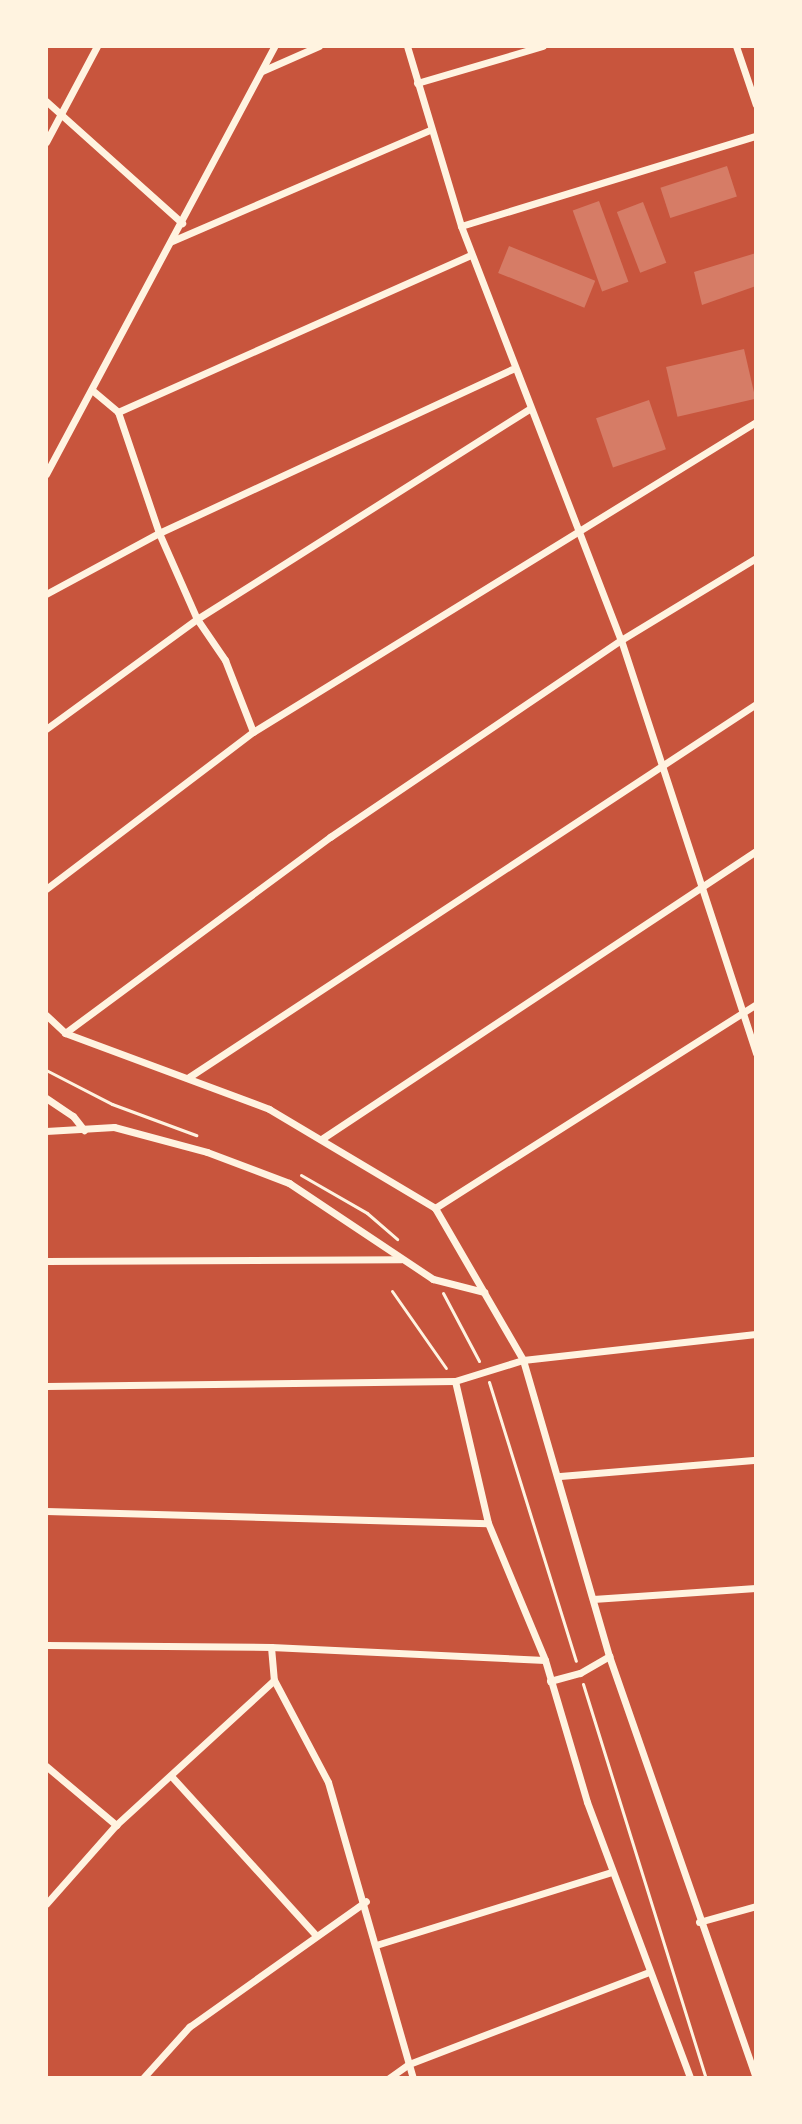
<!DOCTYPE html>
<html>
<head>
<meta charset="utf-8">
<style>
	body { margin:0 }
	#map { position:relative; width:802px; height:2124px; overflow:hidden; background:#c8553d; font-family:Poppins,sans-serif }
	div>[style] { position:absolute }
	.building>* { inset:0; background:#d67c66; transform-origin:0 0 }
	.path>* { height:3px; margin:-1.5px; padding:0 1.5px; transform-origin:1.5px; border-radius:1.5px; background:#fff3e0 }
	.minor>* { height:7px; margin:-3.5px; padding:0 3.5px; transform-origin:3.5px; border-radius:3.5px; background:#fff3e0 }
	span { translate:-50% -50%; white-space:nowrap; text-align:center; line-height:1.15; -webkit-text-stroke:7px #fff3e0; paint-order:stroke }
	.frame { position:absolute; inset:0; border:48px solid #fff3e0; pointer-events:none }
</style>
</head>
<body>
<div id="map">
	<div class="building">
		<i style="left:727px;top:166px;width:32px;height:70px;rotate:72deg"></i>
		<i style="left:599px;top:201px;width:86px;height:28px;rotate:70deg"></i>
		<i style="left:643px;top:202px;width:65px;height:28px;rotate:69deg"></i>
		<i style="left:509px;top:246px;width:93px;height:29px;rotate:22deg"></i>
		<i style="clip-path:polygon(756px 253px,756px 286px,702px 305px,694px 272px)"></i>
		<i style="left:744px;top:349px;width:51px;height:80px;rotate:77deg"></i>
		<i style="left:649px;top:400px;width:52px;height:56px;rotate:71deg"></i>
	</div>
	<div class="path">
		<i style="left:46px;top:1070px;width:74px;rotate:27.3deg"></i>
		<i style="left:112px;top:1104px;width:90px;rotate:20.3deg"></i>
		<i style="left:301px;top:1175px;width:76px;rotate:29.9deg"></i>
		<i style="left:367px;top:1213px;width:40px;rotate:41deg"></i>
		<i style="left:392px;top:1291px;width:94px;rotate:55deg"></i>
		<i style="left:443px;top:1293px;width:77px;rotate:62.1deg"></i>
		<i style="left:489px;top:1382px;width:292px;rotate:72.7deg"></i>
		<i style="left:583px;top:1684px;width:413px;rotate:72.7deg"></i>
	</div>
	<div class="minor">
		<i style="left:407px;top:46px;width:188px;rotate:73.3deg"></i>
		<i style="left:461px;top:226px;width:444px;rotate:68.9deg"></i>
		<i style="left:621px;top:640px;width:435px;rotate:71.9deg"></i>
		<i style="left:736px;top:46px;width:62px;rotate:71.3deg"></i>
		<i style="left:262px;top:71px;width:62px;rotate:-23.7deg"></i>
		<i style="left:417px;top:83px;width:131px;rotate:-16.4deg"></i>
		<i style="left:46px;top:101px;width:183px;rotate:41.9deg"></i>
		<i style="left:46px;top:142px;width:109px;rotate:-62deg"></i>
		<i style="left:461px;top:226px;width:308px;rotate:-17deg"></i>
		<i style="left:172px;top:241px;width:281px;rotate:-23.3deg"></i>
		<i style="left:92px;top:390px;width:34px;rotate:40deg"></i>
		<i style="left:118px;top:412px;width:128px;rotate:71.3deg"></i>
		<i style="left:159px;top:533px;width:94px;rotate:66.2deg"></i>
		<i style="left:197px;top:619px;width:50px;rotate:55.7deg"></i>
		<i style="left:225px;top:660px;width:77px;rotate:68.7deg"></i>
		<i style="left:118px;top:412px;width:386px;rotate:-24deg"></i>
		<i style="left:46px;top:474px;width:485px;rotate:-61.9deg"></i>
		<i style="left:46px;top:594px;width:128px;rotate:-28.4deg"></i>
		<i style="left:159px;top:533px;width:389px;rotate:-24.9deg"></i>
		<i style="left:46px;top:729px;width:187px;rotate:-36.1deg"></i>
		<i style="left:197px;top:619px;width:393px;rotate:-32.3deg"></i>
		<i style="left:46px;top:889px;width:260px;rotate:-37.2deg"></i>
		<i style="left:253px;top:732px;width:591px;rotate:-31.65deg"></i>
		<i style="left:46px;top:1015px;width:26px;rotate:43deg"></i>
		<i style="left:65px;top:1033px;width:218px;rotate:20.4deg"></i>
		<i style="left:269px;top:1109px;width:193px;rotate:30.8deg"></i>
		<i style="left:435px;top:1208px;width:176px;rotate:59.9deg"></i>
		<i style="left:523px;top:1360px;width:308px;rotate:73.8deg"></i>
		<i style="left:609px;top:1656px;width:447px;rotate:70.8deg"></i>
		<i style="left:65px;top:1033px;width:330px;rotate:-36.5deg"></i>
		<i style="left:330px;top:837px;width:351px;rotate:-34.1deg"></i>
		<i style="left:621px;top:640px;width:158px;rotate:-31.3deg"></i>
		<i style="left:189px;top:1077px;width:679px;rotate:-33.34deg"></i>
		<i style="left:46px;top:1098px;width:32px;rotate:34deg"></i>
		<i style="left:73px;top:1116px;width:18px;rotate:52deg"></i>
		<i style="left:46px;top:1131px;width:68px;rotate:-3.4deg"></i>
		<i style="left:114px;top:1127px;width:96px;rotate:15deg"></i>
		<i style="left:207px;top:1152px;width:88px;rotate:20.7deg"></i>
		<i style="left:289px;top:1183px;width:173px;rotate:33.7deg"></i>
		<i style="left:433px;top:1279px;width:53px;rotate:14.3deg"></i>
		<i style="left:323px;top:1138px;width:519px;rotate:-33.54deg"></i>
		<i style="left:435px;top:1208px;width:380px;rotate:-32.4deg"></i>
		<i style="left:46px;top:1261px;width:355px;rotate:-0.3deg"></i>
		<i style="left:455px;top:1381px;width:146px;rotate:76.9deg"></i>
		<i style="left:488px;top:1523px;width:148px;rotate:67.4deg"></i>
		<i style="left:545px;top:1660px;width:148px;rotate:73.5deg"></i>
		<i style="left:587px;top:1802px;width:295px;rotate:69.5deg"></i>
		<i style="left:46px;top:1386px;width:409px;rotate:-0.7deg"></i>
		<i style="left:455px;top:1381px;width:71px;rotate:-17.2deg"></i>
		<i style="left:523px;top:1360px;width:234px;rotate:-6.4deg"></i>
		<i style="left:560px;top:1476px;width:197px;rotate:-4.7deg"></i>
		<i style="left:46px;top:1511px;width:442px;rotate:1.6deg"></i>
		<i style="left:593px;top:1599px;width:163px;rotate:-3.9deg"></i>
		<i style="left:46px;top:1645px;width:225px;rotate:0.5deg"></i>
		<i style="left:271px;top:1647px;width:274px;rotate:2.7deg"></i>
		<i style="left:271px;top:1647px;width:33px;rotate:85deg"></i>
		<i style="left:274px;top:1680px;width:115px;rotate:62.1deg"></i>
		<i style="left:328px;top:1782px;width:308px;rotate:74deg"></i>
		<i style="left:550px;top:1681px;width:31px;rotate:-15deg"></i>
		<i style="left:580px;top:1673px;width:34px;rotate:-30deg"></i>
		<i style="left:46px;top:1766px;width:92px;rotate:40.1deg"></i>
		<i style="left:172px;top:1777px;width:214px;rotate:47.7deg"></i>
		<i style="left:46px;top:1904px;width:106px;rotate:-48.5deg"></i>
		<i style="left:116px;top:1825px;width:214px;rotate:-42.5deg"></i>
		<i style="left:699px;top:1922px;width:59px;rotate:-15.7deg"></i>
		<i style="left:376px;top:1945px;width:247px;rotate:-17.2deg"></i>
		<i style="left:143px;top:2078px;width:69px;rotate:-48deg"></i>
		<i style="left:189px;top:2027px;width:217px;rotate:-35.4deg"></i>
		<i style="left:389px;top:2078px;width:24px;rotate:-35deg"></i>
		<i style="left:409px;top:2064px;width:257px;rotate:-21deg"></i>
	</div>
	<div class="frame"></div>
</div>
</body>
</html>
